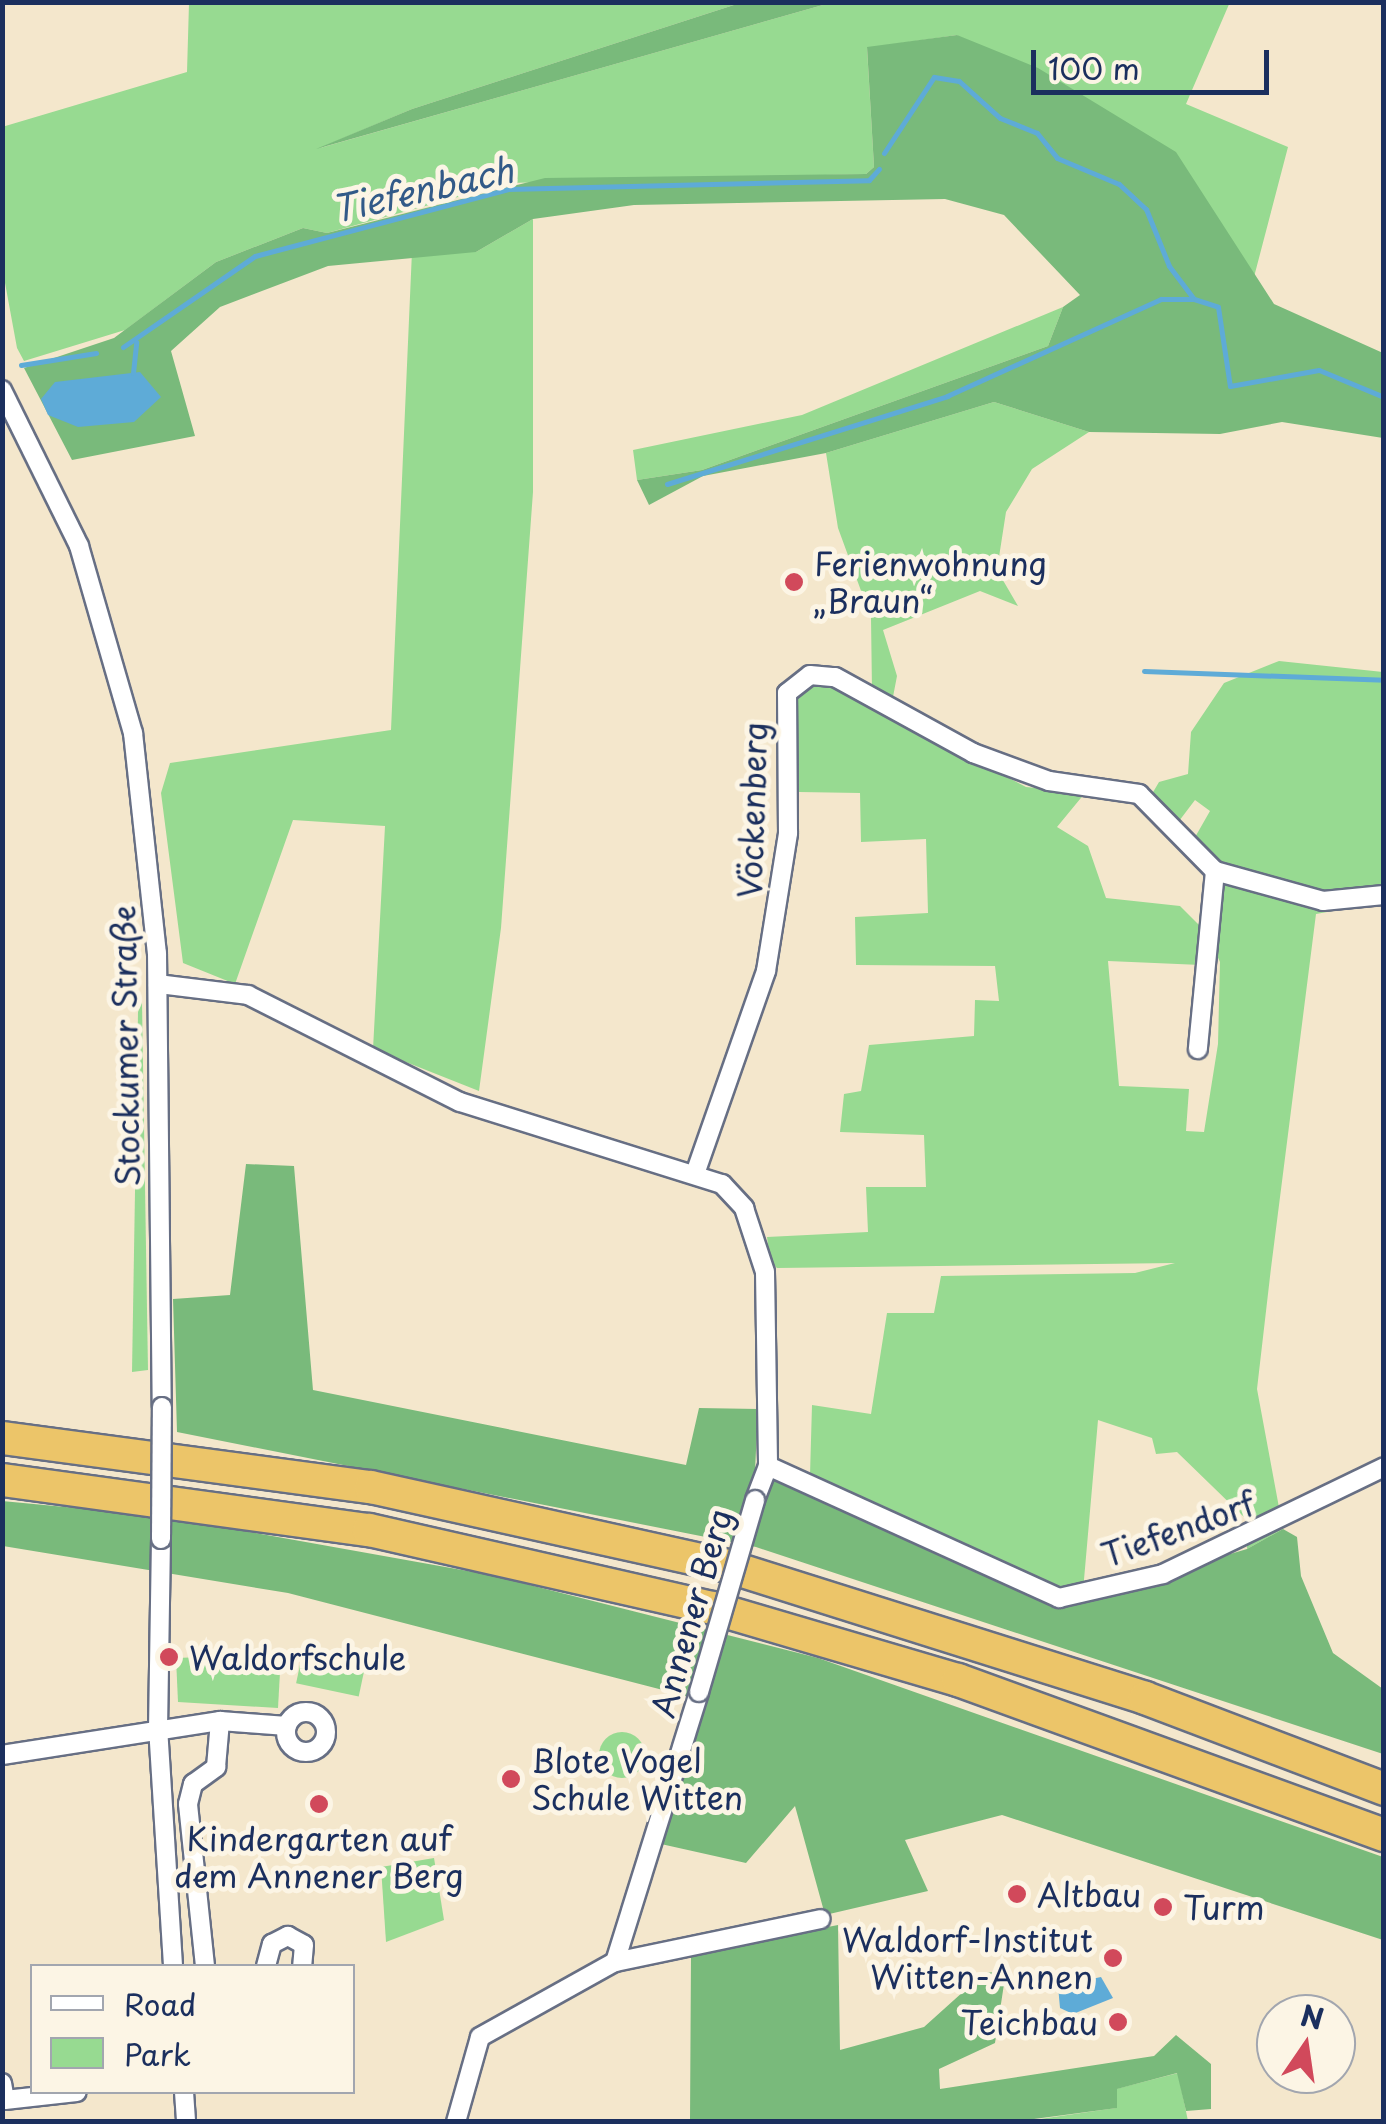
<!DOCTYPE html>
<html>
<head>
<meta charset="utf-8">
<style>
	body { margin:0 }
	#map { position:relative; width:1386px; height:2124px; overflow:hidden; background:#f4e7cc; font-family:"Playpen Sans",sans-serif }
	div>[style] { position:absolute }
	.green>* { inset:0; background:#97da91; transform-origin:0 0 }
	.round { border-radius:50% }
	.forest>* { inset:0; background:#79ba7b }
	.water>* { inset:0; background:#5eabd7 }
	.stream>* { height:5px; margin:-2.5px; padding:0 2.5px; transform-origin:2.5px; border-radius:2.5px; background:#5eabd7 }
	.roads { filter:drop-shadow(2px 0 #676f84) drop-shadow(-2px 0 #676f84) drop-shadow(0 2px #676f84) drop-shadow(0 -2px #676f84) }
	.street>* { height:18px; margin:-9px; padding:0 9px; transform-origin:9px; border-radius:9px; background:#fff }
	.street>.ring { margin:-9px; padding:0; box-sizing:content-box; background:none; border:18px solid #fff; border-radius:50% }
	.highway>* { height:32px; margin:-16px; padding:0 16px; transform-origin:16px; border-radius:16px; background:#ecc569 }
	.bridges { filter:drop-shadow(2px 0 #676f84) drop-shadow(-2px 0 #676f84) drop-shadow(0 2px #676f84) drop-shadow(0 -2px #676f84) }
	.street-bridge>* { height:18px; margin:-9px; padding:0 9px; transform-origin:9px; border-radius:9px; background:#fff }
	.dots>* { width:28px; height:28px; translate:-50% -50%; box-sizing:border-box; border:5px solid #fcf5e5; border-radius:50% }
	span { translate:-50% -50%; white-space:nowrap; text-align:center; line-height:1.15; -webkit-text-stroke:10px #fcf5e5; paint-order:stroke }
	.poi-label { font-size:32px; color:#1b2f5e }
	.left { translate:0 -50%; text-align:left }
	.right { translate:-100% -50%; text-align:right }
	.street-label { font-size:32px; color:#1b2f5e }
	.water-label { font-size:35px; color:#325a88; font-style:italic }
	.frame { position:absolute; inset:0; border:5px solid #1b2f5e; pointer-events:none }
	.legend { position:absolute; left:30px; top:1964px; width:325px; height:130px; box-sizing:border-box; background:#fcf5e5; border:2px solid #a2a6af; margin:0; padding:12px 18px; list-style:none; font-size:30px; color:#1b2f5e }
	.legend li { display:flex; align-items:center; gap:20px; height:50px }
	.legend b { width:50px; border:2px solid #a2a6af }
	.north { position:absolute; left:1256px; top:1994px; width:100px; height:100px; box-sizing:border-box; background:#fcf5e5; border:2px solid #a2a6af; border-radius:50%; rotate:13deg; font-size:28px; font-weight:700; line-height:40px; text-align:center; color:#1b2f5e }
	.north::after { content:''; display:block; margin:auto; width:35px; height:45px; background:#d1495b; clip-path:polygon(50% 0,100% 100%,50% 72%,0 100%) }
	.scale { position:absolute; left:1031px; top:50px; width:238px; height:45px; box-sizing:border-box; border:5px solid #1b2f5e; border-top:0; padding-left:12px; font-size:30px; line-height:35px; white-space:nowrap; color:#1b2f5e; -webkit-text-stroke:8px #fcf5e5; paint-order:stroke }
</style>
</head>
<body>
<div id="map">
	<div class="green">
		<i style="clip-path:polygon(1230px 2px,1186px 104px,1288px 147px,1254px 277px,957px 35px,867px 48px,874px 167px,866px 174px,509px 183px,327px 233px,303px 228px,216px 262px,125px 330px,24px 361px,17px 348px,3px 272px,2px 127px,187px 72px,189px 3px,740px 3px,412px 109px,320px 148px,830px 3px)"></i>
		<i style="clip-path:polygon(533px 219px,533px 492px,501px 928px,479px 1091px,373px 1049px,385px 826px,293px 820px,235px 984px,183px 963px,161px 793px,170px 763px,391px 730px,412px 251px,476px 252px)"></i>
		<i style="clip-path:polygon(1063px 307px,1048px 346px,702px 470px,637px 480px,633px 450px,802px 415px)"></i>
		<i style="clip-path:polygon(994px 402px,1089px 432px,1032px 469px,1006px 512px,997px 570px,1018px 606px,980px 591px,883px 630px,897px 676px,892px 702px,872px 691px,871px 618px,838px 528px,826px 453px)"></i>
		<i style="clip-path:polygon(1279px 661px,1383px 672px,1383px 902px,1316px 914px,1271px 1268px,1257px 1389px,1283px 1529px,1247px 1549px,1246px 1519px,1177px 1452px,1156px 1454px,1152px 1438px,1098px 1420px,1083px 1591px,1058px 1586px,810px 1475px,812px 1405px,871px 1414px,887px 1313px,934px 1313px,941px 1276px,1135px 1273px,1175px 1263px,777px 1268px,770px 1261px,767px 1237px,868px 1232px,866px 1187px,926px 1187px,924px 1135px,840px 1132px,844px 1094px,861px 1091px,869px 1045px,974px 1036px,975px 1000px,999px 1001px,995px 966px,856px 965px,855px 917px,928px 913px,926px 839px,861px 842px,860px 793px,799px 792px,795px 700px,801px 688px,825px 683px,1026px 787px,1085px 793px,1057px 827px,1088px 846px,1106px 898px,1180px 906px,1203px 929px,1201px 965px,1108px 961px,1119px 1086px,1189px 1089px,1186px 1131px,1204px 1132px,1218px 1044px,1220px 962px,1212px 944px,1221px 879px,1216px 857px,1194px 839px,1210px 811px,1195px 800px,1176px 825px,1149px 799px,1159px 782px,1188px 774px,1191px 732px,1224px 683px)"></i>
		<i style="clip-path:polygon(142px 1002px,148px 1370px,132px 1372px,138px 1012px)"></i>
		<i style="left:304px;top:1646px;width:64px;height:38px;rotate:12deg"></i>
		<i style="clip-path:polygon(281px 1654px,278px 1708px,178px 1702px,176px 1658px)"></i>
		<i class="round" style="left:599px;top:1732px;width:46px;height:46px"></i>
		<i style="clip-path:polygon(434px 1858px,444px 1920px,386px 1942px,381px 1867px)"></i>
		<i style="clip-path:polygon(1178px 2073px,1188px 2121px,1019px 2122px,1116px 2108px,1116px 2089px)"></i>
	</div>
	<div class="forest">
		<i style="clip-path:polygon(740px 3px,830px 3px,316px 149px,412px 109px)"></i>
		<i style="clip-path:polygon(957px 35px,1038px 68px,1176px 152px,1274px 304px,1383px 353px,1383px 438px,1282px 422px,1220px 434px,1089px 432px,994px 402px,826px 453px,703px 476px,649px 505px,637px 480px,702px 470px,1048px 346px,1063px 307px,1080px 295px,1004px 215px,945px 199px,634px 205px,533px 219px,476px 252px,328px 266px,220px 307px,171px 351px,195px 436px,72px 460px,24px 368px,114px 338px,216px 262px,303px 228px,327px 233px,545px 178px,866px 174px,874px 167px,867px 47px)"></i>
		<i style="clip-path:polygon(246px 1164px,294px 1166px,313px 1390px,686px 1465px,699px 1408px,758px 1409px,755px 1471px,1066px 1603px,1247px 1549px,1283px 1529px,1297px 1537px,1301px 1576px,1333px 1653px,1383px 1689px,1383px 1754px,756px 1547px,177px 1432px,173px 1299px,230px 1295px)"></i>
		<i style="clip-path:polygon(2px 1501px,160px 1516px,490px 1575px,818px 1658px,1383px 1857px,1383px 1940px,1002px 1815px,905px 1840px,928px 1891px,825px 1915px,795px 1806px,746px 1863px,661px 1844px,690px 1697px,288px 1593px,3px 1546px)"></i>
		<i style="clip-path:polygon(838px 1925px,840px 2050px,924px 2027px,984px 1973px,1006px 1971px,995px 2043px,939px 2069px,940px 2089px,1154px 2056px,1176px 2035px,1211px 2064px,1211px 2109px,1186px 2111px,1177px 2073px,1117px 2089px,1117px 2108px,1019px 2121px,690px 2121px,691px 1954px)"></i>
	</div>
	<div class="water">
		<i style="clip-path:polygon(140px 372px,161px 397px,134px 422px,78px 427px,48px 415px,41px 399px,55px 382px)"></i>
		<i style="clip-path:polygon(1101px 1977px,1113px 1998px,1073px 2014px,1060px 2008px,1058px 1986px)"></i>
	</div>
	<div class="stream">
		<i style="left:884px;top:153px;width:91px;rotate:-56.7deg"></i>
		<i style="left:934px;top:77px;width:25px;rotate:9deg"></i>
		<i style="left:959px;top:81px;width:55px;rotate:42.1deg"></i>
		<i style="left:1000px;top:118px;width:40px;rotate:22deg"></i>
		<i style="left:1037px;top:133px;width:32px;rotate:51deg"></i>
		<i style="left:1057px;top:158px;width:67px;rotate:22.8deg"></i>
		<i style="left:1119px;top:184px;width:37px;rotate:43deg"></i>
		<i style="left:1146px;top:209px;width:61px;rotate:68deg"></i>
		<i style="left:1169px;top:266px;width:41px;rotate:52.9deg"></i>
		<i style="left:1194px;top:299px;width:25px;rotate:18deg"></i>
		<i style="left:1218px;top:307px;width:80px;rotate:81.4deg"></i>
		<i style="left:1230px;top:386px;width:90px;rotate:-10.2deg"></i>
		<i style="left:1319px;top:370px;width:70px;rotate:22.6deg"></i>
		<i style="left:123px;top:347px;width:160px;rotate:-34.6deg"></i>
		<i style="left:255px;top:256px;width:262px;rotate:-14.8deg"></i>
		<i style="left:508px;top:189px;width:361px;rotate:-1.4deg"></i>
		<i style="left:869px;top:180px;width:15px;rotate:-48deg"></i>
		<i style="left:21px;top:365px;width:76px;rotate:-9.1deg"></i>
		<i style="left:133px;top:373px;width:31px;rotate:-84deg"></i>
		<i style="left:667px;top:484px;width:294px;rotate:-17.4deg"></i>
		<i style="left:947px;top:396px;width:235px;rotate:-24.4deg"></i>
		<i style="left:1161px;top:299px;width:31px"></i>
		<i style="left:1144px;top:671px;width:240px;rotate:2.1deg"></i>
	</div>
	<div class="roads">
		<div class="street">
			<i style="left:2px;top:390px;width:174px;rotate:63.7deg"></i>
			<i style="left:79px;top:546px;width:195px;rotate:73.9deg"></i>
			<i style="left:133px;top:733px;width:221px;rotate:83.8deg"></i>
			<i style="left:157px;top:953px;width:454px;rotate:89.4deg"></i>
			<i style="left:1215px;top:871px;width:112px;rotate:15.5deg"></i>
			<i style="left:1323px;top:901px;width:61px;rotate:-5.6deg"></i>
			<i style="left:158px;top:984px;width:91px;rotate:7deg"></i>
			<i style="left:248px;top:995px;width:237px;rotate:26.8deg"></i>
			<i style="left:460px;top:1102px;width:275px;rotate:17.4deg"></i>
			<i style="left:722px;top:1184px;width:33px;rotate:47deg"></i>
			<i style="left:744px;top:1208px;width:67px;rotate:71.8deg"></i>
			<i style="left:765px;top:1272px;width:194px;rotate:89.1deg"></i>
			<i style="left:768px;top:1466px;width:36px;rotate:111deg"></i>
			<i style="left:696px;top:1171px;width:212px;rotate:-70.7deg"></i>
			<i style="left:766px;top:971px;width:140px;rotate:-80.9deg"></i>
			<i style="left:788px;top:833px;width:140px;rotate:-90.4deg"></i>
			<i style="left:787px;top:693px;width:29px;rotate:-38deg"></i>
			<i style="left:810px;top:675px;width:25px;rotate:5deg"></i>
			<i style="left:835px;top:677px;width:158px;rotate:28.8deg"></i>
			<i style="left:973px;top:753px;width:81px;rotate:20.2deg"></i>
			<i style="left:1049px;top:781px;width:91px;rotate:8.2deg"></i>
			<i style="left:1139px;top:794px;width:108px;rotate:45.4deg"></i>
			<i style="left:1215px;top:871px;width:179px;rotate:95.5deg"></i>
			<i style="left:768px;top:1466px;width:320px;rotate:24.4deg"></i>
			<i style="left:1059px;top:1598px;width:107px;rotate:-13deg"></i>
			<i style="left:1163px;top:1574px;width:246px;rotate:-25.8deg"></i>
			<i style="left:161px;top:1539px;width:188px;rotate:90.9deg"></i>
			<i style="left:158px;top:1727px;width:239px;rotate:86.4deg"></i>
			<i class="ring" style="left:286px;top:1712px;width:22px;height:22px"></i>
			<i style="left:2px;top:1755px;width:221px;rotate:-8.9deg"></i>
			<i style="left:220px;top:1721px;width:67px;rotate:4.3deg"></i>
			<i style="left:615px;top:1962px;width:210px;rotate:-11.8deg"></i>
			<i style="left:205px;top:1966px;width:163px;rotate:-96deg"></i>
			<i style="left:188px;top:1804px;width:21px;rotate:-76deg"></i>
			<i style="left:193px;top:1784px;width:29px;rotate:-36deg"></i>
			<i style="left:216px;top:1767px;width:46px;rotate:-85deg"></i>
			<i style="left:266px;top:1966px;width:23px;rotate:-75deg"></i>
			<i style="left:272px;top:1944px;width:18px;rotate:-27deg"></i>
			<i style="left:288px;top:1936px;width:18px;rotate:29deg"></i>
			<i style="left:304px;top:1945px;width:21px;rotate:95deg"></i>
			<i style="left:2px;top:2083px;width:17px;rotate:80deg"></i>
			<i style="left:5px;top:2100px;width:72px;rotate:-6.3deg"></i>
			<i style="left:184px;top:2092px;width:30px;rotate:86deg"></i>
			<i style="left:456px;top:2122px;width:88px;rotate:-74.2deg"></i>
			<i style="left:480px;top:2037px;width:154px;rotate:-29.1deg"></i>
			<i style="left:615px;top:1962px;width:283px;rotate:-72.7deg"></i>
		</div>
		<div class="highway">
			<i style="left:2px;top:1438px;width:372px;rotate:7.6deg"></i>
			<i style="left:371px;top:1487px;width:365px;rotate:12.5deg"></i>
			<i style="left:727px;top:1566px;width:438px;rotate:17.5deg"></i>
			<i style="left:1145px;top:1698px;width:256px;rotate:20.8deg"></i>
			<i style="left:2px;top:1480px;width:370px;rotate:7.8deg"></i>
			<i style="left:369px;top:1530px;width:353px;rotate:12.8deg"></i>
			<i style="left:713px;top:1608px;width:255px;rotate:16.4deg"></i>
			<i style="left:958px;top:1680px;width:453px;rotate:20deg"></i>
		</div>
	</div>
	<div class="bridges">
		<div class="street-bridge">
			<i style="left:161px;top:1539px;width:132px;rotate:-89.6deg"></i>
			<i style="left:699px;top:1692px;width:200px;rotate:-73.7deg"></i>
		</div>
	</div>
	<div class="dots">
		<i style="left:794px;top:582px;background:#d1495b"></i>
		<i style="left:169px;top:1657px;background:#d1495b"></i>
		<i style="left:511px;top:1779px;background:#d1495b"></i>
		<i style="left:319px;top:1804px;background:#d1495b"></i>
		<i style="left:1017px;top:1894px;background:#d1495b"></i>
		<i style="left:1163px;top:1907px;background:#d1495b"></i>
		<i style="left:1113px;top:1958px;background:#d1495b"></i>
		<i style="left:1118px;top:2022px;background:#d1495b"></i>
	</div>
	<div class="poi-label">
		<span class="left" style="left:814px;top:582px">Ferienwohnung<br>„Braun“</span>
		<span class="left" style="left:189px;top:1657px">Waldorfschule</span>
		<span class="left" style="left:531px;top:1779px">Blote Vogel<br>Schule Witten</span>
		<span style="left:319px;top:1857px">Kindergarten auf<br>dem Annener Berg</span>
		<span class="left" style="left:1037px;top:1894px">Altbau</span>
		<span class="left" style="left:1183px;top:1907px">Turm</span>
		<span class="right" style="left:1093px;top:1958px">Waldorf-Institut<br>Witten-Annen</span>
		<span class="right" style="left:1098px;top:2022px">Teichbau</span>
	</div>
	<div class="street-label">
		<span style="left:752px;top:810px;rotate:-88deg">Vöckenberg</span>
		<span style="left:125px;top:1046px;rotate:-91deg">Stockumer Straße</span>
		<span style="left:1178px;top:1529px;rotate:-20deg">Tiefendorf</span>
		<span style="left:691px;top:1613px;rotate:-74deg">Annener Berg</span>
	</div>
	<div class="water-label">
		<span style="left:422px;top:189px;rotate:-13deg">Tiefenbach</span>
	</div>
	<div class="frame"></div>
	<ul class="legend">
	<li><b style="height:12px;background:#fff"></b>Road</li>
	<li><b style="height:28px;background:#97da91"></b>Park</li>
	</ul>
	<div class="north">N</div>
	<div class="scale">100 m</div>
</div>
</body>
</html>
